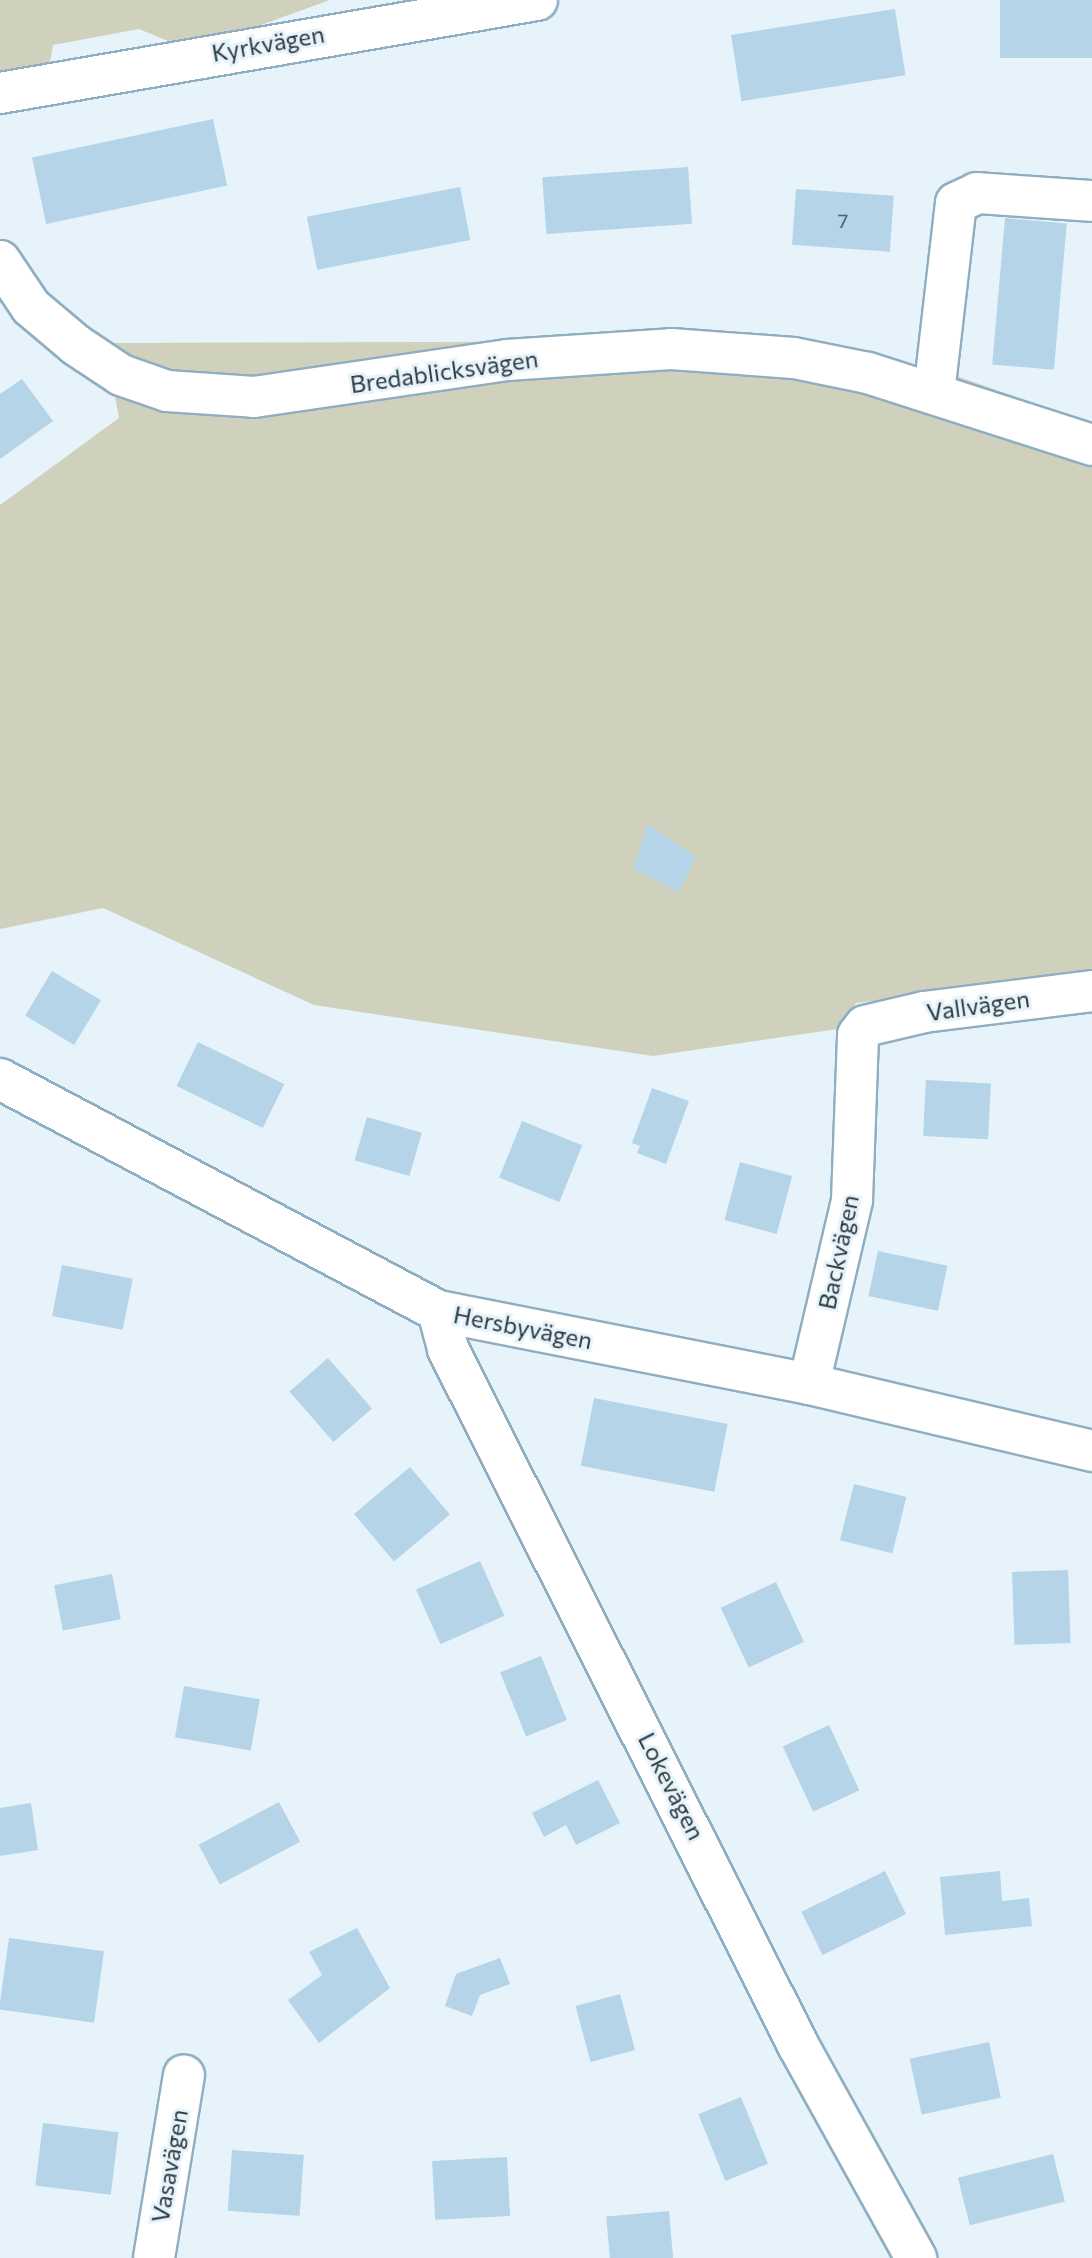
<!DOCTYPE html>
<html>
<head>
<meta charset="utf-8">
<style>
	body { margin:0 }
	#map { position:relative; width:1092px; height:2258px; overflow:hidden; background:#e6f3fb; font-family:Commissioner,sans-serif }
	div>[style] { position:absolute }
	.green>* { inset:0; background:#d0d1bc }
	.building>* { inset:0; background:#b5d4e8; transform-origin:0 0 }
	.roads { filter:drop-shadow(2px 0 #8faec1) drop-shadow(-2px 0 #8faec1) drop-shadow(0 2px #8faec1) drop-shadow(0 -2px #8faec1) }
	.minor>* { height:40px; margin:-20px; padding:0 20px; transform-origin:20px; border-radius:20px; background:#fff }
	span { translate:-50% -50%; white-space:nowrap; text-align:center; line-height:1.15; -webkit-text-stroke:6px #e6f3fb; paint-order:stroke }
	.number-label { font-size:20px; color:#4f606c }
	.number-label span { -webkit-text-stroke-width:0 }
	.street-label { font-size:24px; color:#2d3a42 }
</style>
</head>
<body>
<div id="map">
	<div class="green">
		<i style="clip-path:polygon(0 0,330px 0,250px 29px,168px 41px,139px 29px,53px 45px,50px 62px,0 74px)"></i>
		<i style="clip-path:polygon(719px 341px,948px 373px,1078px 419px,1092px 446px,1092px 976px,856px 1003px,838px 1029px,653px 1056px,314px 1005px,103px 908px,0 929px,0 505px,119px 418px,105px 343px)"></i>
	</div>
	<div class="building">
		<i style="left:1092px;top:0;width:58px;height:92px;rotate:90deg"></i>
		<i style="left:895px;top:9px;width:67px;height:166px;rotate:81deg"></i>
		<i style="left:213px;top:119px;width:68px;height:185px;rotate:78deg"></i>
		<i style="left:688px;top:167px;width:57px;height:146px;rotate:86deg"></i>
		<i style="left:460px;top:187px;width:54px;height:156px;rotate:79deg"></i>
		<i style="left:796px;top:189px;width:98px;height:56px;rotate:4deg"></i>
		<i style="left:1005px;top:218px;width:62px;height:147px;rotate:5deg"></i>
		<i style="clip-path:polygon(22px 379px,53px 421px,0 459px,0 394px)"></i>
		<i style="clip-path:polygon(648px 824px,696px 857px,679px 892px,633px 869px)"></i>
		<i style="left:52px;top:971px;width:57px;height:52px;rotate:31deg"></i>
		<i style="left:198px;top:1042px;width:96px;height:49px;rotate:26deg"></i>
		<i style="left:926px;top:1080px;width:65px;height:56px;rotate:3deg"></i>
		<i style="clip-path:polygon(652px 1088px,689px 1101px,666px 1164px,637px 1153px,640px 1146px,632px 1143px)"></i>
		<i style="left:367px;top:1117px;width:57px;height:45px;rotate:16deg"></i>
		<i style="left:522px;top:1121px;width:65px;height:61px;rotate:22deg"></i>
		<i style="left:740px;top:1162px;width:54px;height:60px;rotate:15deg"></i>
		<i style="left:878px;top:1251px;width:71px;height:46px;rotate:12deg"></i>
		<i style="left:62px;top:1265px;width:72px;height:52px;rotate:11deg"></i>
		<i style="left:328px;top:1358px;width:67px;height:51px;rotate:49deg"></i>
		<i style="left:594px;top:1398px;width:136px;height:69px;rotate:11deg"></i>
		<i style="left:410px;top:1467px;width:62px;height:73px;rotate:50deg"></i>
		<i style="left:854px;top:1484px;width:54px;height:58px;rotate:14deg"></i>
		<i style="left:480px;top:1561px;width:60px;height:70px;rotate:66deg"></i>
		<i style="left:1068px;top:1570px;width:73px;height:56px;rotate:88deg"></i>
		<i style="left:112px;top:1574px;width:46px;height:59px;rotate:79deg"></i>
		<i style="left:776px;top:1582px;width:66px;height:61px;rotate:65deg"></i>
		<i style="left:541px;top:1656px;width:69px;height:44px;rotate:68deg"></i>
		<i style="left:184px;top:1686px;width:77px;height:52px;rotate:10deg"></i>
		<i style="left:829px;top:1725px;width:72px;height:51px;rotate:65deg"></i>
		<i style="clip-path:polygon(598px 1780px,620px 1823px,576px 1845px,566px 1825px,544px 1837px,532px 1813px)"></i>
		<i style="left:279px;top:1802px;width:45px;height:91px;rotate:62deg"></i>
		<i style="clip-path:polygon(31px 1803px,38px 1850px,0 1856px,0 1808px)"></i>
		<i style="left:885px;top:1871px;width:48px;height:93px;rotate:64deg"></i>
		<i style="clip-path:polygon(1000px 1871px,1002px 1901px,1029px 1898px,1032px 1926px,945px 1935px,940px 1877px)"></i>
		<i style="clip-path:polygon(357px 1928px,390px 1988px,319px 2043px,288px 2000px,322px 1975px,309px 1952px)"></i>
		<i style="left:9px;top:1938px;width:96px;height:72px;rotate:8deg"></i>
		<i style="clip-path:polygon(500px 1958px,510px 1984px,480px 1995px,472px 2016px,445px 2006px,456px 1974px)"></i>
		<i style="left:620px;top:1994px;width:58px;height:46px;rotate:75deg"></i>
		<i style="left:989px;top:2042px;width:57px;height:81px;rotate:78deg"></i>
		<i style="left:741px;top:2097px;width:72px;height:46px;rotate:68deg"></i>
		<i style="left:43px;top:2123px;width:76px;height:63px;rotate:7deg"></i>
		<i style="left:232px;top:2150px;width:72px;height:61px;rotate:4deg"></i>
		<i style="left:1053px;top:2154px;width:49px;height:98px;rotate:76deg"></i>
		<i style="left:507px;top:2157px;width:59px;height:75px;rotate:87deg"></i>
		<i style="left:669px;top:2211px;width:47px;height:63px;rotate:85deg"></i>
	</div>
	<div class="roads">
		<div class="minor">
			<i style="left:0;top:93px;width:545px;rotate:-9.83deg"></i>
			<i style="left:0;top:261px;width:55px;rotate:56deg"></i>
			<i style="left:31px;top:307px;width:59px;rotate:40.2deg"></i>
			<i style="left:76px;top:345px;width:54px;rotate:33.7deg"></i>
			<i style="left:121px;top:375px;width:49px;rotate:19.2deg"></i>
			<i style="left:167px;top:391px;width:87px;rotate:3.9deg"></i>
			<i style="left:254px;top:397px;width:256px;rotate:-8.3deg"></i>
			<i style="left:507px;top:360px;width:164px;rotate:-3.8deg"></i>
			<i style="left:671px;top:349px;width:123px;rotate:4.2deg"></i>
			<i style="left:794px;top:358px;width:76px;rotate:11.5deg"></i>
			<i style="left:868px;top:373px;width:235px;rotate:17.8deg"></i>
			<i style="left:934px;top:393px;width:191px;rotate:-83.4deg"></i>
			<i style="left:956px;top:203px;width:23px;rotate:-25deg"></i>
			<i style="left:977px;top:193px;width:115px;rotate:4deg"></i>
			<i style="left:0;top:1079px;width:496px;rotate:27.9deg"></i>
			<i style="left:438px;top:1311px;width:378px;rotate:11.1deg"></i>
			<i style="left:809px;top:1384px;width:291px;rotate:13.3deg"></i>
			<i style="left:438px;top:1311px;width:39px;rotate:75deg"></i>
			<i style="left:448px;top:1349px;width:779px;rotate:63.3deg"></i>
			<i style="left:798px;top:2045px;width:244px;rotate:61deg"></i>
			<i style="left:809px;top:1384px;width:189px;rotate:-76.8deg"></i>
			<i style="left:852px;top:1200px;width:165px;rotate:-87.9deg"></i>
			<i style="left:858px;top:1035px;width:11px;rotate:-52deg"></i>
			<i style="left:865px;top:1026px;width:61px;rotate:-13.3deg"></i>
			<i style="left:924px;top:1012px;width:169px;rotate:-7.1deg"></i>
			<i style="left:154px;top:2258px;width:185px;rotate:-80.7deg"></i>
		</div>
	</div>
	<div class="number-label">
		<span style="left:843px;top:220px">7</span>
	</div>
	<div class="street-label">
		<span style="left:268px;top:43px;rotate:-10deg">Kyrkvägen</span>
		<span style="left:444px;top:371px;rotate:-8deg">Bredablicksvägen</span>
		<span style="left:978px;top:1005px;rotate:-8deg">Vallvägen</span>
		<span style="left:838px;top:1252px;rotate:-78deg">Backvägen</span>
		<span style="left:523px;top:1327px;rotate:11deg">Hersbyvägen</span>
		<span style="left:672px;top:1786px;rotate:63deg">Lokevägen</span>
		<span style="left:169px;top:2166px;rotate:-80deg">Vasavägen</span>
	</div>
</div>
</body>
</html>
